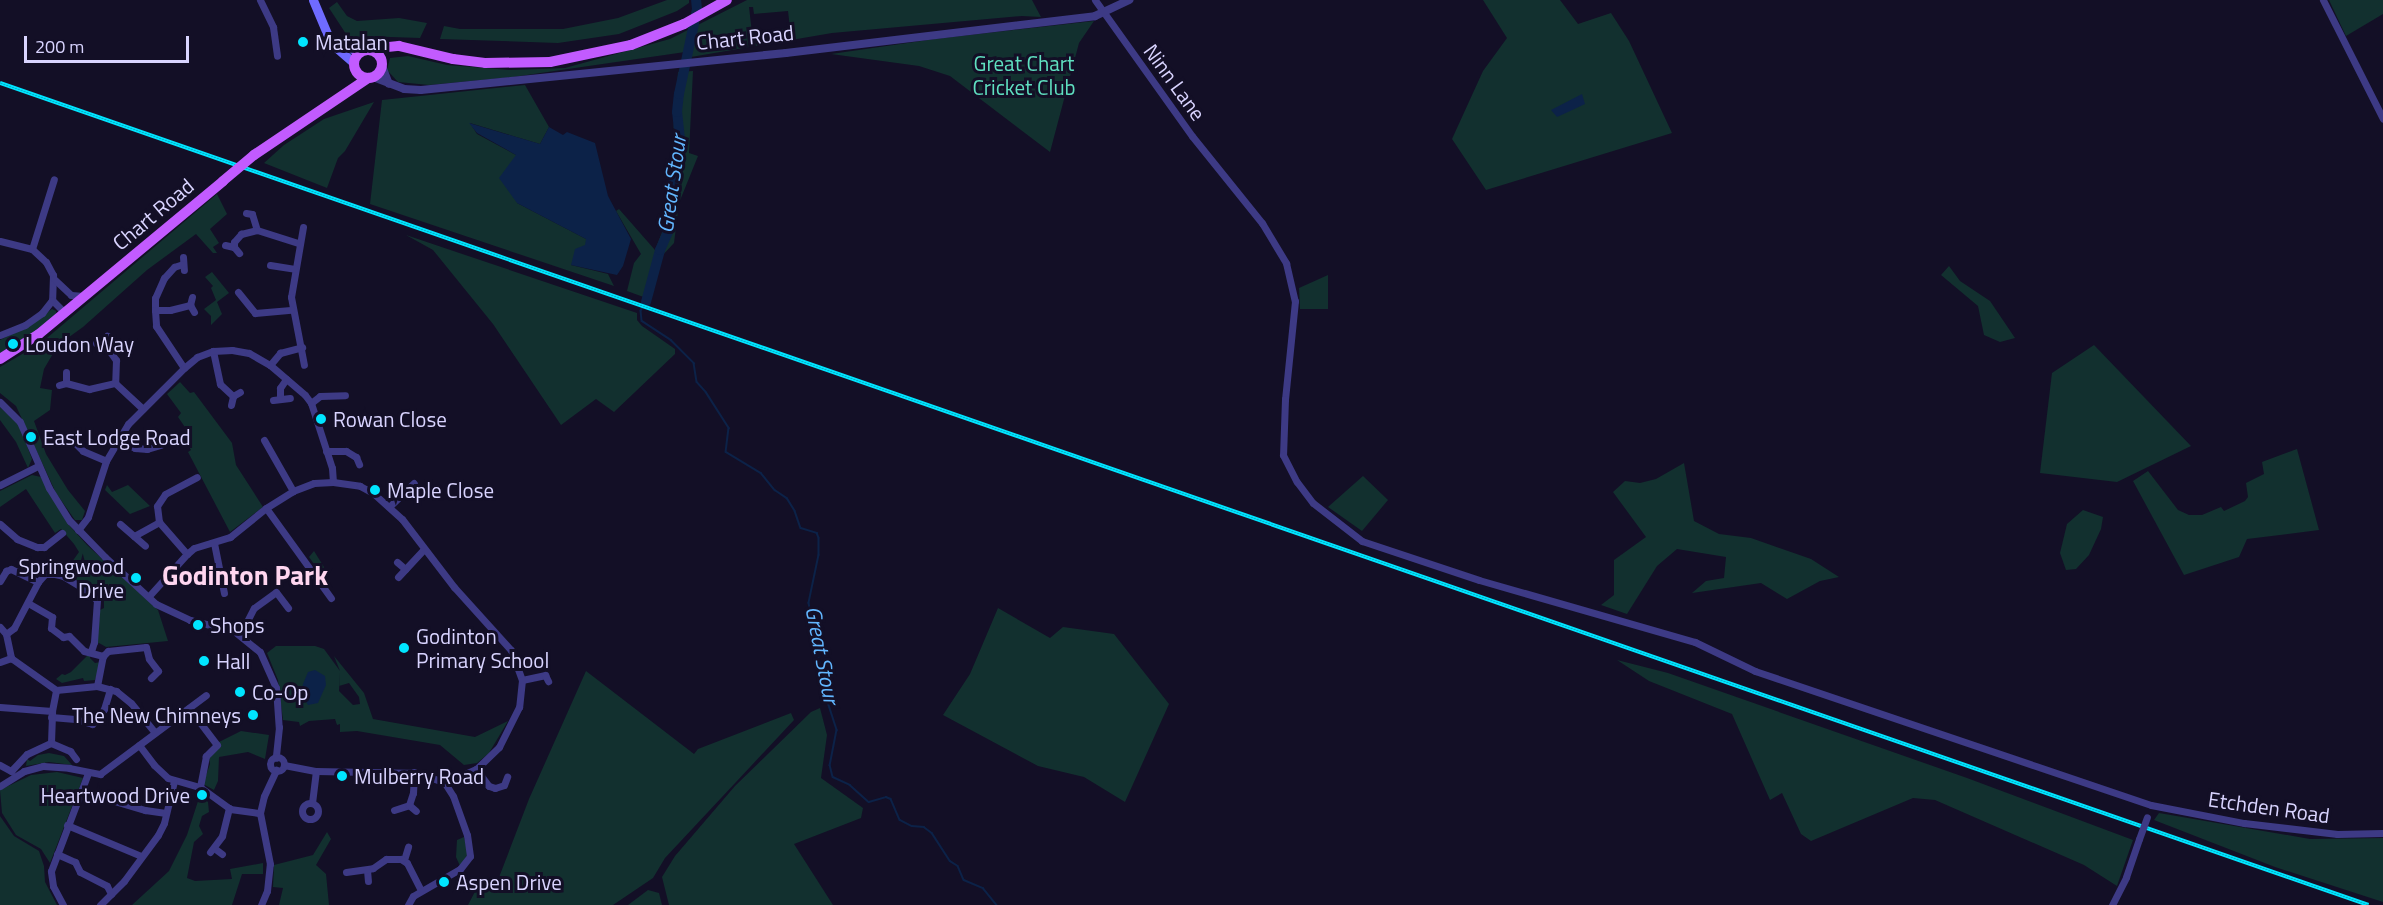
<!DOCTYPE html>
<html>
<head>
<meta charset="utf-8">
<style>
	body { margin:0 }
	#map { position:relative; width:2383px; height:905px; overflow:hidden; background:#130f26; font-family:"Titillium Web",sans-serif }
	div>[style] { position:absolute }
	.green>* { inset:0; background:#12302f }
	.water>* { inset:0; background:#0c2248 }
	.stream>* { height:1.5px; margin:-0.75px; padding:0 0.75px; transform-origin:0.75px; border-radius:0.75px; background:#0c2248 }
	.river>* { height:10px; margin:-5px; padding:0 5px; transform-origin:5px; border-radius:5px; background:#0c2248 }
	.minor>* { height:7px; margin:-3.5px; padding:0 3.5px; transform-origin:3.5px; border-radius:3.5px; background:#3d3a85 }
	.minor>.ring { margin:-3.5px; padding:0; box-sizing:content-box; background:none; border:7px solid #3d3a85; border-radius:50% }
	.tertiary>* { height:8px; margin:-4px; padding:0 4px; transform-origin:4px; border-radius:4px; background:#3d3a85 }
	.secondary>* { height:9px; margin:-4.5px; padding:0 4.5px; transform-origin:4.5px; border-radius:4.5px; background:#6f6bff }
	.primary>* { height:10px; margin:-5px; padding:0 5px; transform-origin:5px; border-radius:5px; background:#c25bff }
	.primary>.ring { margin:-5px; padding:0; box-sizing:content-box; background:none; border:10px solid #c25bff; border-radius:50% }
	.rail>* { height:4px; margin-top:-2px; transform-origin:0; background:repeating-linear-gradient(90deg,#130f26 0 4.5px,#00e5ff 0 9px); box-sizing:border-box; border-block:2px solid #00e5ff }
	.minor-bridge>* { height:7px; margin:-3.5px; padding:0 3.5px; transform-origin:3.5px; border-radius:3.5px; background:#3d3a85 }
	.primary-bridge>* { height:10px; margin:-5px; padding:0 5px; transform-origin:5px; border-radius:5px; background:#c25bff }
	.dots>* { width:16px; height:16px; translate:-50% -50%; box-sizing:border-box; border:3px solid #130f26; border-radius:50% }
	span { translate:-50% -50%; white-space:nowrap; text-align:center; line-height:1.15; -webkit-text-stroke:6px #130f26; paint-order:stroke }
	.street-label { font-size:21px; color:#d9d4ff }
	.poi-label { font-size:21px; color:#d9d4ff }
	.left { translate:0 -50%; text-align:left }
	.right { translate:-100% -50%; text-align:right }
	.park-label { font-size:21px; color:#5fe0c0 }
	.water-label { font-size:22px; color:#62b6ff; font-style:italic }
	.district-label { font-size:27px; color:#ffd6f0; font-weight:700 }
	.scale { position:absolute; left:24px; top:36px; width:165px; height:27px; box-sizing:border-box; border:3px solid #d9d4ff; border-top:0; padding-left:8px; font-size:18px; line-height:21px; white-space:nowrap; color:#d9d4ff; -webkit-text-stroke:4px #130f26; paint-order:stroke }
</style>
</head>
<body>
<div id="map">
	<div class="green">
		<i style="clip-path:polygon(667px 0,689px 0,689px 3px,677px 11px,619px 34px,558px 43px,440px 39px,444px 26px,460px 29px,563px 29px,618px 18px)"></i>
		<i style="clip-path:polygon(evenodd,747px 0,1032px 0,1041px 17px,1022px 16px,832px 33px,691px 57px,685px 52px,513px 77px,429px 85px,398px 82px,387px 70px,390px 58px,408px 56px,447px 65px,510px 70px,565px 68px,670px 39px,747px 0,749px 7px,753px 7px,754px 14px,788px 11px,790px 28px,752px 33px,749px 7px)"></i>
		<i style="clip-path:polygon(1483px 0,1560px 0,1578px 24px,1611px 13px,1629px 41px,1672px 133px,1486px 190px,1452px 139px,1483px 71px,1507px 38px)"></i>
		<i style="clip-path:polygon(2329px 0,2383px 0,2383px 14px,2346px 36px)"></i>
		<i style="clip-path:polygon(337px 2px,347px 16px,357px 21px,399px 18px,427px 23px,420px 38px,362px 36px,350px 40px,329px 8px)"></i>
		<i style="clip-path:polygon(1094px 21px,1079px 43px,1050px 152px,950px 76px,919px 66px,831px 54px,935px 39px)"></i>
		<i style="clip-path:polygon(693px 71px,689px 153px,698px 156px,679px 203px,674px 243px,661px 257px,649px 299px,627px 291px,634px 263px,641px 254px,616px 211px,619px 209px,655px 250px,664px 227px,668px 197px,678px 72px)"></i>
		<i style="clip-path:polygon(525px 85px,549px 127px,540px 144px,470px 123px,477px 134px,516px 155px,517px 203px,586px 239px,586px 245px,571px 265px,608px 274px,614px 286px,370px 204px,382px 100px)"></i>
		<i style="clip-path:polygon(374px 102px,345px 151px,338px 158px,327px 188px,264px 163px,284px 145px,324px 119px)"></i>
		<i style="clip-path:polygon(217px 194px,227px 214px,210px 229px,219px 243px,213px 247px,217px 253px,213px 253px,196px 234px,147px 270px,83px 327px,58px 345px,44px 369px,40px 388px,52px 390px,50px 410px,34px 421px,46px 454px,68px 490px,85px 511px,82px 520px,75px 520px,56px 493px,16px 406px,0 393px,0 367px,41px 343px)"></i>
		<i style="clip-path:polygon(406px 235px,637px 313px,637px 320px,642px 326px,675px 349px,675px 354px,614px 412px,596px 399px,561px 425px,493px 324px,433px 250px)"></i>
		<i style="clip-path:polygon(1949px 266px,1960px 281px,1990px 301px,2015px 338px,2000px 342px,1984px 335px,1978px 306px,1941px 275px)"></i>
		<i style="clip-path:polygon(212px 272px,229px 293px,217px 302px,222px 314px,211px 325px,211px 316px,204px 309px,216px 300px,211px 288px,213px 286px,205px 277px)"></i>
		<i style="clip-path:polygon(1328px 275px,1328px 309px,1300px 309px,1299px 288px)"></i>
		<i style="clip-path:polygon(52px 309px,56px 311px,56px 318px,0 355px,0 340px,31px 325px)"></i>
		<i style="clip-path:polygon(2094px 345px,2191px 446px,2117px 482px,2040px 473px,2052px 373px)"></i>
		<i style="clip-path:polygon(180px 382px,190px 393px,194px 392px,232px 443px,236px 465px,263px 507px,230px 532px,188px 452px,191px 450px,185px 441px,191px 436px,178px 417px,181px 413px,167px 394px)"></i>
		<i style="clip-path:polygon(0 407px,18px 423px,32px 459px,28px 468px,16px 442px,0 420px)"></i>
		<i style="clip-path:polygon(2297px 449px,2319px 530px,2247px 539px,2239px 557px,2184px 575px,2133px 481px,2148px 471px,2178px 510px,2189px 515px,2202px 515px,2221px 507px,2224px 511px,2245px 501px,2248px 497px,2246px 483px,2264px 474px,2262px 462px)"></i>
		<i style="clip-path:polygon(1684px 463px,1694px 521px,1719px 534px,1751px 538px,1811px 559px,1839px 577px,1820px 581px,1787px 599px,1761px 583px,1692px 593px,1706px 581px,1724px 578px,1726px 557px,1677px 549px,1657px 566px,1627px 614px,1601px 605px,1614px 595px,1614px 560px,1646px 537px,1613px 492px,1625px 481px,1640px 483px,1656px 479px)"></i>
		<i style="clip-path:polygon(32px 475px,41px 477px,68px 524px,87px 545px,158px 610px,168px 641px,106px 647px,99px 643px,97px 644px,100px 610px,104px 608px,104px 600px,100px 594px,64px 573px,79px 552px,74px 544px,61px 529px,55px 533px,26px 489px,0 507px,0 491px)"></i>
		<i style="clip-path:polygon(1363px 476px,1388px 500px,1362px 531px,1328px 507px)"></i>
		<i style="clip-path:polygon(107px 485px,112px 492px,128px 485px,150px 506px,130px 514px,105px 490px)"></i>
		<i style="clip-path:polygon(2083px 510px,2103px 517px,2101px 529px,2089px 555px,2076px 569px,2066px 570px,2060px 553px,2067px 524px)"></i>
		<i style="clip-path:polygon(314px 551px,324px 567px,321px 574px,309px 557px)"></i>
		<i style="clip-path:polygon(998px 608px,1050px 638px,1063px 627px,1114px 634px,1169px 704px,1125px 802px,1084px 777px,1038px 766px,943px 715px,970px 674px)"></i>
		<i style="clip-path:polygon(evenodd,276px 646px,315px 646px,324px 649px,340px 671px,334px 656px,364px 693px,373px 719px,475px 737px,508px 721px,489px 753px,477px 763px,464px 765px,440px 745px,357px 731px,340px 732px,340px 724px,337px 725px,335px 719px,309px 721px,300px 726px,299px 722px,283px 720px,278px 680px,267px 653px,276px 646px,340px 672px,339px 686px,349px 683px,359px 697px,360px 704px,353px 705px,339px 691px,340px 672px)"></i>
		<i style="clip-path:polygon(90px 653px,90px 658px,95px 663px,101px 662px,95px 680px,84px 681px,83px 678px,62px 683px,56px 679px,62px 674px,65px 675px,71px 672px)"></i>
		<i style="clip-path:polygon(1617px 660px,1668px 673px,1967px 778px,2133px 840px,2117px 886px,2084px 865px,1935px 800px,1913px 798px,1811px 841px,1801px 834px,1782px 793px,1770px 800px,1732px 714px,1649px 681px)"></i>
		<i style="clip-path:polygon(586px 671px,694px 754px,698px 749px,791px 713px,794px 720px,665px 858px,653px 878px,613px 905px,468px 905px,481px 880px,498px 880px,529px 799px)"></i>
		<i style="clip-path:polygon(820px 708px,827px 735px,821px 778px,863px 808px,861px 818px,794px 844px,833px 905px,669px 905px,662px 877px,675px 856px,735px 786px,811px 712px)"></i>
		<i style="clip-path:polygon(241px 731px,269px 735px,265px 759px,248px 752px,219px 757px,218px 781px,214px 790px,203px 784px,210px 764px,209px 757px,219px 742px)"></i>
		<i style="clip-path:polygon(49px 753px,64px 756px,72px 765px,49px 762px,26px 766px,27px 759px,30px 761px,38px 755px)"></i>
		<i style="clip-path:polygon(57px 772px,83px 778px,50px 863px,41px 849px,16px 835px,2px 813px,0 790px,31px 775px)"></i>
		<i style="clip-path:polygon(200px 795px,208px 802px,209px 812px,202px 816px,199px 826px,203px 834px,194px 842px,187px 878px,195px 881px,232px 879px,230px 869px,263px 863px,263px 874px,242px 874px,232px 905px,132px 905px,169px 871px,187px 835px)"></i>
		<i style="clip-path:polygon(2159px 813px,2310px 839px,2383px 838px,2383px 902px,2275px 867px,2154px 820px)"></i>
		<i style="clip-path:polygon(0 816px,14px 836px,39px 851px,44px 866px,45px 882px,57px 905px,0 905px)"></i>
		<i style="clip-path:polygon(327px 832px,331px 839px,316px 865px,326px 874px,329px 905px,279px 905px,283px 888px,273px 887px,274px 865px,313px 855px)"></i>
		<i style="clip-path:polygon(464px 837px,468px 854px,460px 866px,456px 857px,457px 840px)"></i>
		<i style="clip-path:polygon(648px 890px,659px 893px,662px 905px,628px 905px)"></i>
	</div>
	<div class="water">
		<i style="clip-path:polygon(1582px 94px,1585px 104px,1568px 112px,1557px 117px,1551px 110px)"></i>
		<i style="clip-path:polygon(469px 123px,540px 144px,549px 127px,563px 135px,567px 132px,595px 143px,608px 196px,631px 239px,623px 266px,617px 275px,571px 265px,575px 249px,585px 245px,586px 239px,517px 203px,499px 178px,516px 155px,477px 133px)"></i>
		<i style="clip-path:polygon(315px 670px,325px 676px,326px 685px,318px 703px,308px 705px,301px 693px,303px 684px,308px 672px)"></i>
	</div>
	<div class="stream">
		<i style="left:646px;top:302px;width:10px;rotate:119deg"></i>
		<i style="left:641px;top:311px;width:10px;rotate:84deg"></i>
		<i style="left:642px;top:321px;width:35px;rotate:33deg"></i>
		<i style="left:671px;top:340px;width:33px;rotate:45deg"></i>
		<i style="left:694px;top:363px;width:19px;rotate:81deg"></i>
		<i style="left:697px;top:382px;width:13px;rotate:48deg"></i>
		<i style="left:706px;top:392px;width:43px;rotate:57.4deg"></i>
		<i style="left:729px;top:428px;width:24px;rotate:97deg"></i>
		<i style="left:726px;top:452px;width:41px;rotate:31deg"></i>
		<i style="left:761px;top:473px;width:22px;rotate:51deg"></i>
		<i style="left:775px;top:490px;width:14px;rotate:34deg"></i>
		<i style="left:787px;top:498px;width:15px;rotate:58deg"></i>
		<i style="left:795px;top:511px;width:18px;rotate:71deg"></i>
		<i style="left:801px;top:528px;width:17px;rotate:17deg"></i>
		<i style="left:817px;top:533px;width:5px;rotate:68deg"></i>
		<i style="left:819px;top:538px;width:17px;rotate:90deg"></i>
		<i style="left:819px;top:555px;width:49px;rotate:101.8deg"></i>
		<i style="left:809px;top:603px;width:95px;rotate:79.6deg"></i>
		<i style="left:826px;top:696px;width:36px;rotate:72deg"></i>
		<i style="left:837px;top:730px;width:36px;rotate:101deg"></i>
		<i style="left:830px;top:765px;width:12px;rotate:76deg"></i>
		<i style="left:833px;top:777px;width:19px;rotate:25deg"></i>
		<i style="left:850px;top:785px;width:25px;rotate:42deg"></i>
		<i style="left:869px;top:802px;width:18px;rotate:-16deg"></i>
		<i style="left:886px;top:797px;width:5px;rotate:22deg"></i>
		<i style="left:891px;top:799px;width:23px;rotate:67deg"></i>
		<i style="left:900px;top:820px;width:13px;rotate:27deg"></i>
		<i style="left:912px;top:826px;width:12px;rotate:5deg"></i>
		<i style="left:924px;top:827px;width:10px;rotate:37deg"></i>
		<i style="left:932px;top:833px;width:33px;rotate:57deg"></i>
		<i style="left:950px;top:861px;width:9px;rotate:32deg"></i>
		<i style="left:958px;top:866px;width:15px;rotate:67deg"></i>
		<i style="left:964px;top:880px;width:21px;rotate:23deg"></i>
		<i style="left:983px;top:888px;width:22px;rotate:51deg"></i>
	</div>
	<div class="river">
		<i style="left:646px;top:302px;width:54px;rotate:-74.9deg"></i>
		<i style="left:660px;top:250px;width:24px;rotate:-66deg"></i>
		<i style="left:670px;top:228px;width:38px;rotate:-88deg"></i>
		<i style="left:671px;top:190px;width:42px;rotate:-76.3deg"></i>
		<i style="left:681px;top:149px;width:37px;rotate:-96deg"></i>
		<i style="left:677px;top:112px;width:18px;rotate:-84deg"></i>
		<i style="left:679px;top:94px;width:87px;rotate:-78deg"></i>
		<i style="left:697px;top:9px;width:9px;rotate:-96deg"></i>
	</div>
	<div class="minor">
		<i style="left:260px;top:0;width:30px;rotate:64deg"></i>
		<i style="left:273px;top:27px;width:29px;rotate:82deg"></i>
		<i style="left:1095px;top:0;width:167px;rotate:54.5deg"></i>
		<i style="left:1192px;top:136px;width:112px;rotate:51.2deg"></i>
		<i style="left:1262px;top:223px;width:47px;rotate:59deg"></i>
		<i style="left:1286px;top:263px;width:39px;rotate:77deg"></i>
		<i style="left:1295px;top:301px;width:99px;rotate:95.8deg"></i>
		<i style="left:1285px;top:399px;width:56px;rotate:92deg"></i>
		<i style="left:1283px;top:455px;width:30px;rotate:63deg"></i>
		<i style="left:1297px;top:482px;width:26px;rotate:53deg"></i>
		<i style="left:1313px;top:503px;width:62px;rotate:37.8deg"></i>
		<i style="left:1362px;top:541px;width:123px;rotate:18.4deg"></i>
		<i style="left:1479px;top:580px;width:225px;rotate:16deg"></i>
		<i style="left:1695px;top:642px;width:67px;rotate:25.8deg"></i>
		<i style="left:1755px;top:671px;width:418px;rotate:18.7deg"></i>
		<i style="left:2151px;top:805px;width:95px;rotate:11deg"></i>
		<i style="left:2244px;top:823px;width:94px;rotate:6.7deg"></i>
		<i style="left:2337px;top:834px;width:46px;rotate:-1.2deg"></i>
		<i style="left:2323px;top:0;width:133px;rotate:63.2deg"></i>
		<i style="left:246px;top:213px;width:6px;rotate:9deg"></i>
		<i style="left:252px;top:214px;width:17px;rotate:73deg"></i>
		<i style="left:257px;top:230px;width:43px;rotate:17.6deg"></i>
		<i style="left:303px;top:227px;width:71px;rotate:99.7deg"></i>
		<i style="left:291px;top:297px;width:69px;rotate:79.2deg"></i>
		<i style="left:0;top:241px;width:33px;rotate:14deg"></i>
		<i style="left:225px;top:245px;width:9px;rotate:13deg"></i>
		<i style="left:234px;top:247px;width:8px;rotate:50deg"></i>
		<i style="left:234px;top:247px;width:5px;rotate:-90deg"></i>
		<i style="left:234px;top:242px;width:11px;rotate:-49deg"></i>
		<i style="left:241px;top:234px;width:16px;rotate:-14deg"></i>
		<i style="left:32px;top:249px;width:19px;rotate:43deg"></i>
		<i style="left:46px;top:262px;width:15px;rotate:62deg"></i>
		<i style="left:53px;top:275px;width:25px;rotate:92deg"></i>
		<i style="left:52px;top:300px;width:18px;rotate:45deg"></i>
		<i style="left:32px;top:249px;width:73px;rotate:-72.6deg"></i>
		<i style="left:183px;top:257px;width:13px;rotate:86deg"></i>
		<i style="left:183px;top:264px;width:9px;rotate:162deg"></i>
		<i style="left:174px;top:267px;width:15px;rotate:132deg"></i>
		<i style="left:164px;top:278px;width:22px;rotate:114deg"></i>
		<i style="left:155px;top:298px;width:12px;rotate:90deg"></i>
		<i style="left:155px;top:310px;width:16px;rotate:86deg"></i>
		<i style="left:156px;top:326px;width:50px;rotate:56.3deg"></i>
		<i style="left:270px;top:265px;width:25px;rotate:9deg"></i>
		<i style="left:54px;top:279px;width:23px;rotate:43deg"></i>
		<i style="left:71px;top:295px;width:13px;rotate:4deg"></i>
		<i style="left:238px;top:292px;width:27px;rotate:51deg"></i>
		<i style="left:255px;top:313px;width:36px;rotate:-5deg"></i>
		<i style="left:192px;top:297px;width:8px;rotate:104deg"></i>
		<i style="left:190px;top:305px;width:8px;rotate:60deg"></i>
		<i style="left:155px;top:310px;width:15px"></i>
		<i style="left:170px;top:310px;width:21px;rotate:-14deg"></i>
		<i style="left:0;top:335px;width:27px;rotate:-22deg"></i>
		<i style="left:25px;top:325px;width:21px;rotate:-35deg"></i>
		<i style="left:42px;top:313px;width:16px;rotate:-52deg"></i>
		<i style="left:96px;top:343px;width:8px"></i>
		<i style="left:104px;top:343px;width:8px;rotate:-67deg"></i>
		<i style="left:104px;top:343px;width:21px;rotate:55deg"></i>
		<i style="left:116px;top:360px;width:23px;rotate:92deg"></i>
		<i style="left:213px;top:351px;width:34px;rotate:78deg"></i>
		<i style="left:220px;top:384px;width:18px;rotate:43deg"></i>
		<i style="left:270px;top:365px;width:16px;rotate:-50deg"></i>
		<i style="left:280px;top:353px;width:23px;rotate:-15deg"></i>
		<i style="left:66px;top:372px;width:11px;rotate:90deg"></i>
		<i style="left:59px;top:385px;width:7px;rotate:-16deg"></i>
		<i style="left:66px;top:383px;width:24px;rotate:15deg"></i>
		<i style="left:89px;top:389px;width:27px;rotate:-13deg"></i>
		<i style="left:115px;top:383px;width:38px;rotate:43deg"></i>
		<i style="left:280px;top:398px;width:10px;rotate:-90deg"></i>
		<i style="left:280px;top:388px;width:11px;rotate:-56deg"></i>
		<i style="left:273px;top:400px;width:17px;rotate:-7deg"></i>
		<i style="left:0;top:402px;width:28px;rotate:45deg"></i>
		<i style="left:20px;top:422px;width:72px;rotate:66.3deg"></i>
		<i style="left:49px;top:488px;width:39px;rotate:58deg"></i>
		<i style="left:70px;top:521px;width:50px;rotate:45.8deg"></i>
		<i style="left:105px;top:557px;width:69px;rotate:42.7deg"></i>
		<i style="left:156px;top:604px;width:38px;rotate:25deg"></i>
		<i style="left:190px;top:620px;width:45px;rotate:14deg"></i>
		<i style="left:234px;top:631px;width:33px;rotate:39deg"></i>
		<i style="left:260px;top:652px;width:39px;rotate:66deg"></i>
		<i style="left:276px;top:688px;width:39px;rotate:86deg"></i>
		<i style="left:279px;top:727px;width:31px;rotate:96deg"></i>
		<i style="left:311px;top:403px;width:11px;rotate:-38deg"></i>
		<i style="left:320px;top:396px;width:25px;rotate:-2deg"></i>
		<i style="left:231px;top:405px;width:9px;rotate:-77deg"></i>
		<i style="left:233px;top:396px;width:8px;rotate:-30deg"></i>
		<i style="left:68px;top:436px;width:21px;rotate:45deg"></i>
		<i style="left:83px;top:451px;width:25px;rotate:23deg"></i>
		<i style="left:118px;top:440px;width:19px;rotate:25deg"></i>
		<i style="left:135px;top:448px;width:12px;rotate:5deg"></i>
		<i style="left:147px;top:449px;width:14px;rotate:-17deg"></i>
		<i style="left:264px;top:440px;width:59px;rotate:60.4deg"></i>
		<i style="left:326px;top:451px;width:20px"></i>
		<i style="left:346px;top:451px;width:12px;rotate:31deg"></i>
		<i style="left:356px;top:457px;width:8px;rotate:67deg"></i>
		<i style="left:0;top:485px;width:42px;rotate:-26.6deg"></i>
		<i style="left:390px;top:506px;width:33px;rotate:-44deg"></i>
		<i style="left:266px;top:508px;width:111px;rotate:54.2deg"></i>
		<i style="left:0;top:524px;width:23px;rotate:41deg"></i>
		<i style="left:17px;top:539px;width:22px;rotate:22deg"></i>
		<i style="left:37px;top:547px;width:7px"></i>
		<i style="left:44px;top:547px;width:23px;rotate:-38deg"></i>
		<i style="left:120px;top:524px;width:33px;rotate:41deg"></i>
		<i style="left:78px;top:530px;width:16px;rotate:-52deg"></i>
		<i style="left:88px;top:517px;width:59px;rotate:-72.2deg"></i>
		<i style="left:106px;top:461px;width:43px;rotate:-59.3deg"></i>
		<i style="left:128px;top:424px;width:79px;rotate:-45deg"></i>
		<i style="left:184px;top:368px;width:17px;rotate:-40deg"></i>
		<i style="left:197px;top:357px;width:17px;rotate:-21deg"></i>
		<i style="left:213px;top:351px;width:19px;rotate:-3deg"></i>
		<i style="left:232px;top:350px;width:17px;rotate:10deg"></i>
		<i style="left:249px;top:353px;width:24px;rotate:30deg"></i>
		<i style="left:270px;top:365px;width:46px;rotate:40.6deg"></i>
		<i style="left:305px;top:395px;width:10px;rotate:53deg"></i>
		<i style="left:311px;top:403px;width:68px;rotate:72.1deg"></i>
		<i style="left:332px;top:468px;width:14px;rotate:86deg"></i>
		<i style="left:134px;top:536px;width:29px;rotate:-29deg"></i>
		<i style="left:214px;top:543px;width:51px;rotate:78.7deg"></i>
		<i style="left:187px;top:554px;width:43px;rotate:-131.2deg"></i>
		<i style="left:159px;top:522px;width:16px;rotate:-97deg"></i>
		<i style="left:157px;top:506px;width:14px;rotate:-56deg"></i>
		<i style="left:165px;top:494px;width:36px;rotate:-28deg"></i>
		<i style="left:397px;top:562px;width:11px;rotate:41deg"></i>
		<i style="left:398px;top:577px;width:37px;rotate:-47deg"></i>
		<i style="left:0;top:581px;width:12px;rotate:-59deg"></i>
		<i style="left:6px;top:571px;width:5px;rotate:-22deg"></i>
		<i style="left:11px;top:569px;width:30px;rotate:26deg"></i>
		<i style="left:211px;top:582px;width:10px;rotate:-11deg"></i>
		<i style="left:149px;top:596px;width:57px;rotate:-47.9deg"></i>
		<i style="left:187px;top:554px;width:9px;rotate:-41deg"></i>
		<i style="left:194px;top:548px;width:38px;rotate:-17deg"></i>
		<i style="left:230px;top:537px;width:46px;rotate:-38.9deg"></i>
		<i style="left:266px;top:508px;width:32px;rotate:-32deg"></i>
		<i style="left:293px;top:491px;width:22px;rotate:-21deg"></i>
		<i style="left:314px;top:483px;width:19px;rotate:-3deg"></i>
		<i style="left:333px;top:482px;width:27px;rotate:8deg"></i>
		<i style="left:360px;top:486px;width:15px;rotate:28deg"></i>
		<i style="left:373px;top:493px;width:39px;rotate:42deg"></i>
		<i style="left:402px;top:519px;width:86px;rotate:52.6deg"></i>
		<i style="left:454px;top:587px;width:85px;rotate:47.9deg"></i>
		<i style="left:511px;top:650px;width:32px;rotate:70deg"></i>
		<i style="left:522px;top:680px;width:27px;rotate:96deg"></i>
		<i style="left:519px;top:707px;width:45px;rotate:116.6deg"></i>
		<i style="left:499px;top:747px;width:32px;rotate:136deg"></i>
		<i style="left:476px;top:769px;width:34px;rotate:156deg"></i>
		<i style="left:28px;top:603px;width:28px;rotate:30deg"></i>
		<i style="left:52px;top:617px;width:11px;rotate:95deg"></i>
		<i style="left:51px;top:628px;width:15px;rotate:37deg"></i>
		<i style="left:63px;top:637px;width:6px;rotate:-9deg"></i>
		<i style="left:69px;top:636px;width:21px;rotate:45deg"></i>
		<i style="left:84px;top:651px;width:20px;rotate:15deg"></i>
		<i style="left:0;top:627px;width:9px;rotate:49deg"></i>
		<i style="left:6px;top:634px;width:25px;rotate:78deg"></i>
		<i style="left:11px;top:658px;width:55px;rotate:35.4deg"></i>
		<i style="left:56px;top:690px;width:41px;rotate:-5.6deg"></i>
		<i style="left:97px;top:686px;width:20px;rotate:15deg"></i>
		<i style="left:116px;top:691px;width:19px;rotate:39deg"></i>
		<i style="left:131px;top:703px;width:38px;rotate:51deg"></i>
		<i style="left:6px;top:634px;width:10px;rotate:-37deg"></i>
		<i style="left:14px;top:628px;width:52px;rotate:-62.4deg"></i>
		<i style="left:38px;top:582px;width:11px;rotate:-49deg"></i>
		<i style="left:45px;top:574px;width:10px"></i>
		<i style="left:55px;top:574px;width:8px;rotate:14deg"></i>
		<i style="left:63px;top:576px;width:26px;rotate:31deg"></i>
		<i style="left:85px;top:589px;width:16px;rotate:43deg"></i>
		<i style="left:97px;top:600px;width:42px;rotate:94.1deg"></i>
		<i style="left:94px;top:642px;width:9px;rotate:108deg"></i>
		<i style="left:240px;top:635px;width:30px;rotate:-63deg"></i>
		<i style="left:254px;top:608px;width:27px;rotate:-36deg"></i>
		<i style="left:276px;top:592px;width:20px;rotate:53deg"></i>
		<i style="left:0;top:662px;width:12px;rotate:-20deg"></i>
		<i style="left:522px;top:680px;width:24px;rotate:-12deg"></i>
		<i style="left:545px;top:675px;width:7px;rotate:63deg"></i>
		<i style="left:97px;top:686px;width:31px;rotate:-79deg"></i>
		<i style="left:103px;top:656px;width:7px;rotate:-45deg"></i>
		<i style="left:108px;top:651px;width:38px;rotate:-6deg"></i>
		<i style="left:146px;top:647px;width:12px;rotate:76deg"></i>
		<i style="left:149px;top:659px;width:15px;rotate:53deg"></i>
		<i style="left:158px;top:671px;width:10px;rotate:135deg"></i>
		<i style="left:0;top:707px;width:52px;rotate:4.4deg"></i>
		<i style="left:189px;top:708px;width:46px;rotate:52.9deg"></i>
		<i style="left:217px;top:745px;width:16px;rotate:135deg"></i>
		<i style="left:206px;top:756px;width:32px;rotate:101deg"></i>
		<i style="left:51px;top:717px;width:24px;rotate:5deg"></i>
		<i style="left:75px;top:719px;width:18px;rotate:16deg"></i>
		<i style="left:92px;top:724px;width:19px;rotate:-51deg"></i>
		<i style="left:104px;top:709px;width:21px;rotate:-73deg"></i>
		<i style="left:51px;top:743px;width:32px;rotate:-88deg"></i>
		<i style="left:52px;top:711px;width:21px;rotate:-79deg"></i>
		<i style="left:139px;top:745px;width:25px;rotate:53deg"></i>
		<i style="left:154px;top:765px;width:19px;rotate:43deg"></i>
		<i style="left:168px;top:778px;width:33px;rotate:16deg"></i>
		<i style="left:200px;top:787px;width:37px;rotate:36deg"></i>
		<i style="left:230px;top:809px;width:30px;rotate:8deg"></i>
		<i class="ring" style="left:270px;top:757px;width:7px;height:7px"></i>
		<i style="left:0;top:765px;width:13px;rotate:29deg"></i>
		<i style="left:11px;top:771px;width:23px;rotate:-47deg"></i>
		<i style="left:27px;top:754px;width:26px;rotate:-25deg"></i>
		<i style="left:51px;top:743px;width:21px;rotate:23deg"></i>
		<i style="left:70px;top:751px;width:10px;rotate:53deg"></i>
		<i style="left:284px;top:765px;width:33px;rotate:11deg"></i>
		<i style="left:316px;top:771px;width:104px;rotate:1.1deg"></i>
		<i style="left:420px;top:773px;width:27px;rotate:22deg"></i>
		<i style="left:476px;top:769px;width:21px;rotate:53deg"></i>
		<i style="left:489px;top:786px;width:6px;rotate:18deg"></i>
		<i style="left:495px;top:788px;width:9px;rotate:-18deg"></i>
		<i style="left:504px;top:785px;width:9px;rotate:-69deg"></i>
		<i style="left:0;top:786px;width:28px;rotate:-32deg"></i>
		<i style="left:24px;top:771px;width:20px;rotate:-15deg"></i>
		<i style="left:43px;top:766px;width:26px;rotate:4deg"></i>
		<i style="left:69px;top:768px;width:32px;rotate:11deg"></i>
		<i style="left:100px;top:774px;width:132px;rotate:-36.7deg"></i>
		<i style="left:79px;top:795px;width:17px;rotate:17deg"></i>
		<i style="left:95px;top:800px;width:9px;rotate:-13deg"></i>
		<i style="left:104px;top:798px;width:43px;rotate:16.3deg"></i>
		<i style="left:145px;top:810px;width:21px;rotate:8deg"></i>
		<i class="ring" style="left:302px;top:803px;width:9px;height:9px"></i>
		<i style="left:312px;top:803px;width:32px;rotate:-83deg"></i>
		<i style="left:409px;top:805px;width:9px;rotate:41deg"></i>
		<i style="left:394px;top:810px;width:16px;rotate:-18deg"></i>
		<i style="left:409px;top:805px;width:13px;rotate:-72deg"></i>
		<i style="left:413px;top:793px;width:21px;rotate:-87deg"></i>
		<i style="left:67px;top:825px;width:80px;rotate:22.7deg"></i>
		<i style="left:214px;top:848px;width:10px;rotate:37deg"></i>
		<i style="left:210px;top:852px;width:20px;rotate:-53deg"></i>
		<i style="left:222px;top:836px;width:29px;rotate:-76deg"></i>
		<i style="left:57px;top:854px;width:20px;rotate:24deg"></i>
		<i style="left:75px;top:862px;width:11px;rotate:63deg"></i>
		<i style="left:80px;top:872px;width:30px;rotate:27deg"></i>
		<i style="left:107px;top:886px;width:9px;rotate:63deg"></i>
		<i style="left:404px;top:860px;width:14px;rotate:-73deg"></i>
		<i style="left:367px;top:870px;width:11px;rotate:85deg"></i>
		<i style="left:346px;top:872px;width:27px;rotate:-8deg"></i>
		<i style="left:373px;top:868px;width:16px;rotate:-35deg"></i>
		<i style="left:386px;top:859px;width:15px"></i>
		<i style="left:401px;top:859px;width:7px;rotate:34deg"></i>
		<i style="left:407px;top:863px;width:30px;rotate:63deg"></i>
		<i style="left:63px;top:905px;width:21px;rotate:-118deg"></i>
		<i style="left:53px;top:886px;width:15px;rotate:-98deg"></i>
		<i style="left:51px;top:871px;width:105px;rotate:-69.3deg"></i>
		<i style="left:100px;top:905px;width:34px;rotate:-45deg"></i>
		<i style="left:124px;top:881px;width:57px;rotate:-53.5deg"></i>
		<i style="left:158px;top:835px;width:13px;rotate:-63deg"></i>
		<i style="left:164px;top:823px;width:43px;rotate:-76.6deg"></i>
		<i style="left:261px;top:905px;width:15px;rotate:-67deg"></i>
		<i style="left:267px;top:891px;width:27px;rotate:-84deg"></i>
		<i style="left:270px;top:864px;width:52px;rotate:-101.1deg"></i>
		<i style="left:260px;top:813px;width:17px;rotate:-77deg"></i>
		<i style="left:264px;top:796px;width:29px;rotate:-65deg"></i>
		<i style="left:408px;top:905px;width:10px;rotate:-61deg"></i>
		<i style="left:413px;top:896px;width:54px;rotate:-29.9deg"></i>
		<i style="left:460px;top:869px;width:16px;rotate:-52deg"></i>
		<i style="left:470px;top:856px;width:21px;rotate:-98deg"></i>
		<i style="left:467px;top:835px;width:41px;rotate:-109.7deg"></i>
		<i style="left:453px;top:796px;width:15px;rotate:-122deg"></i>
		<i style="left:2112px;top:905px;width:31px;rotate:-63deg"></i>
		<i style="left:2126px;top:877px;width:40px;rotate:-71.1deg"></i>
	</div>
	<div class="tertiary">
		<i style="left:382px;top:66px;width:19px;rotate:69deg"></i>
		<i style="left:373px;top:77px;width:33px;rotate:21deg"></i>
		<i style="left:404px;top:89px;width:17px;rotate:3deg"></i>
		<i style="left:421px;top:90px;width:367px;rotate:-5.8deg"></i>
		<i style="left:786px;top:53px;width:311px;rotate:-6.8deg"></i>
		<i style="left:1095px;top:16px;width:38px;rotate:-25deg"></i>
	</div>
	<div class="secondary">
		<i style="left:313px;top:0;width:47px;rotate:67.3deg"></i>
		<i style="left:331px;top:43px;width:29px;rotate:41deg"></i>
		<i style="left:335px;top:42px;width:27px;rotate:22deg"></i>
	</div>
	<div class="primary">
		<i style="left:369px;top:49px;width:30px;rotate:-6deg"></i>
		<i style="left:399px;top:46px;width:56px;rotate:13.5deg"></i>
		<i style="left:453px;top:59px;width:32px;rotate:7deg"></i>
		<i style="left:485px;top:63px;width:65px;rotate:-0.9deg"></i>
		<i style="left:550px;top:62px;width:83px;rotate:-11.9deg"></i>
		<i style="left:631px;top:45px;width:57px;rotate:-21.6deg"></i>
		<i style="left:684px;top:24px;width:49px;rotate:-29.2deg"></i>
		<i class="ring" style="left:354px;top:50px;width:18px;height:18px"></i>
		<i style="left:254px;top:155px;width:138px;rotate:-34deg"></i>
		<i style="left:0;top:359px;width:46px;rotate:-32.7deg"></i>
		<i style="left:39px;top:334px;width:239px;rotate:-39.7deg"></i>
	</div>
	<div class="rail">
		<i style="left:0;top:83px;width:2507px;rotate:19.14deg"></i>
	</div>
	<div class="minor-bridge">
		<i style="left:2139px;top:839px;width:23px;rotate:-70deg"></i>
	</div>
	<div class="primary-bridge">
		<i style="left:223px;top:181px;width:40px;rotate:-40deg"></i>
	</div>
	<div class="dots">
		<i style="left:303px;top:42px;background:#00e5ff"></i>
		<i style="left:13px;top:344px;background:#00e5ff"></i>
		<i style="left:321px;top:419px;background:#00e5ff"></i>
		<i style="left:31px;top:437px;background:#00e5ff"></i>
		<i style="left:375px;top:490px;background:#00e5ff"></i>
		<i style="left:136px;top:578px;background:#00e5ff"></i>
		<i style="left:198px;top:625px;background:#00e5ff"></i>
		<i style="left:404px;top:648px;background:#00e5ff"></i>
		<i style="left:204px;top:661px;background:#00e5ff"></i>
		<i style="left:240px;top:692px;background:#00e5ff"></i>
		<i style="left:253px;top:715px;background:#00e5ff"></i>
		<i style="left:342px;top:776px;background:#00e5ff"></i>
		<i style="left:202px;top:795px;background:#00e5ff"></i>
		<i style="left:444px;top:882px;background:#00e5ff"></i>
	</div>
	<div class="street-label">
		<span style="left:745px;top:37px;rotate:-6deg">Chart Road</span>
		<span style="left:1175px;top:82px;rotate:54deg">Ninn Lane</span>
		<span style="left:153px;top:214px;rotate:-40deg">Chart Road</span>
		<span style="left:2269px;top:807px;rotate:8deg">Etchden Road</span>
	</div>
	<div class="poi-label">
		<span class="left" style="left:315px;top:42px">Matalan</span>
		<span class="left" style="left:25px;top:344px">Loudon Way</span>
		<span class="left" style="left:333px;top:419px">Rowan Close</span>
		<span class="left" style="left:43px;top:437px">East Lodge Road</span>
		<span class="left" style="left:387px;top:490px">Maple Close</span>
		<span class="right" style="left:124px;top:578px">Springwood<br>Drive</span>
		<span class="left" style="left:210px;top:625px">Shops</span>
		<span class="left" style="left:416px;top:648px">Godinton<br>Primary School</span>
		<span class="left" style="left:216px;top:661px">Hall</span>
		<span class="left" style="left:252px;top:692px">Co-Op</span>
		<span class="right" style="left:241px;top:715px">The New Chimneys</span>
		<span class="left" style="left:354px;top:776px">Mulberry Road</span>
		<span class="right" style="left:190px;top:795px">Heartwood Drive</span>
		<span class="left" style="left:456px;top:882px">Aspen Drive</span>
	</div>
	<div class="park-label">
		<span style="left:1024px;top:75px">Great Chart<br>Cricket Club</span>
	</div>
	<div class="water-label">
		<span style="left:672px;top:184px;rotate:-82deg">Great Stour</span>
		<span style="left:822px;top:655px;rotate:79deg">Great Stour</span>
	</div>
	<div class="district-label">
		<span style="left:245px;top:575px">Godinton Park</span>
	</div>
	<div class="scale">200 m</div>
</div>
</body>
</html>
